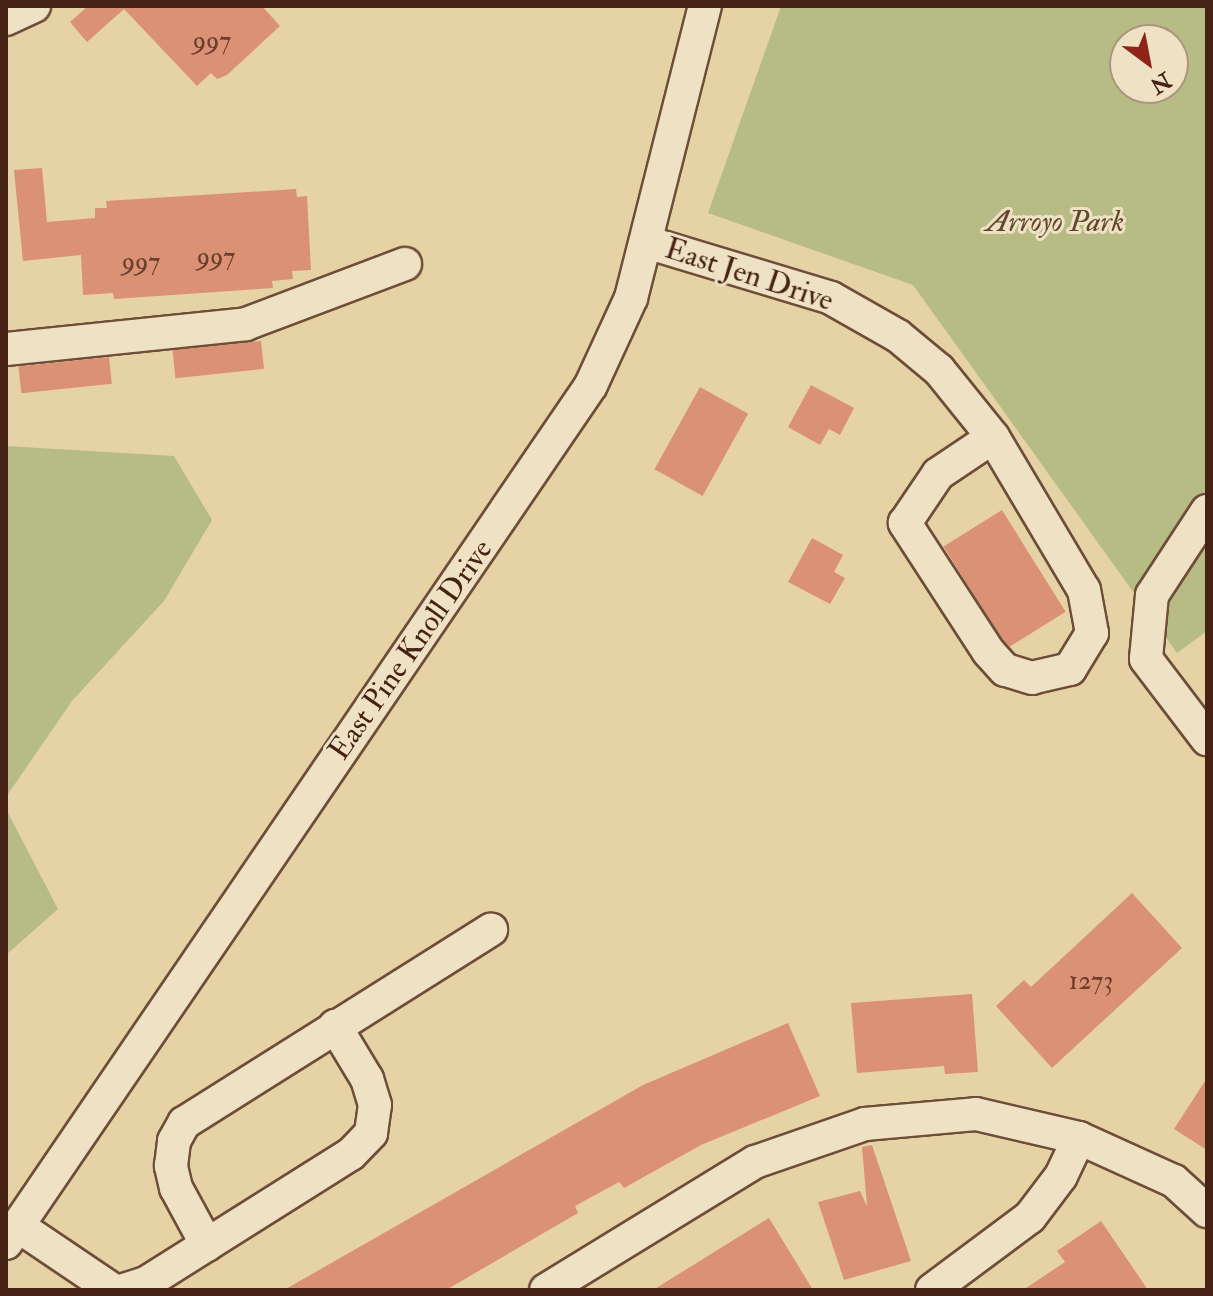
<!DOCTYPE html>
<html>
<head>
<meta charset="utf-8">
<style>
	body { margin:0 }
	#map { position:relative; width:1213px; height:1296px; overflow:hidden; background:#e6d3a5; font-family:"IM FELL Double Pica",serif }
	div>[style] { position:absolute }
	.green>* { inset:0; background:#b7bc85 }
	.building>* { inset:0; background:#db9174; transform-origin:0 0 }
	.roads { filter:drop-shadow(2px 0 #6e4e39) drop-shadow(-2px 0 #6e4e39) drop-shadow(0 2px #6e4e39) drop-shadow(0 -2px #6e4e39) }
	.street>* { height:32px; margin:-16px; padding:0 16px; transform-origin:16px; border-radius:16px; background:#efe2c4 }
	span { translate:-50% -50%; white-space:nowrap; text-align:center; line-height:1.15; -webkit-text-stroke:6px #efe2c4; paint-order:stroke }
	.number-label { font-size:26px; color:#6b3e2d }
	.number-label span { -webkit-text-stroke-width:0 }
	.park-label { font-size:30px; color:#624831; font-style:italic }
	.street-label { font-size:30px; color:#462215 }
	.frame { position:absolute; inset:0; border:8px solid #462215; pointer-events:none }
	.north { position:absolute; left:1109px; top:24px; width:80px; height:80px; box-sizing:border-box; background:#efe2c4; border:2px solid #ab957e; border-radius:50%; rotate:148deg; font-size:22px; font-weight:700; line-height:32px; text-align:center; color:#462215 }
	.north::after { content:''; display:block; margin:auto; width:28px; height:36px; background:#8f2418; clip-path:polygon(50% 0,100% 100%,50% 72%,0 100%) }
</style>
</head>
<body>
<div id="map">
	<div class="green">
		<i style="clip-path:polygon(evenodd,781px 6px,1207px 6px,1207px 631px,1177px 653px,913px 285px,708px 213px,781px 6px,1125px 40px,1173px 40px,1173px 88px,1125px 88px,1125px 40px)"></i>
		<i style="clip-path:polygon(6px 446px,174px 456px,212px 520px,164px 601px,72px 701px,6px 797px)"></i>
		<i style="clip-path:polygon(6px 809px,58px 909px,6px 955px)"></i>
	</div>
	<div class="building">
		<i style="clip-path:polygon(88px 6px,262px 6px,280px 26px,227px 75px,217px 79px,211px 73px,197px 86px,124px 9px,87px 42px,70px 22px)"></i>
		<i style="clip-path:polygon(42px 168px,47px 222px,95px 218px,95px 208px,107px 208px,106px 201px,296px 189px,297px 197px,307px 196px,311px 270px,292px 271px,293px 279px,272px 281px,273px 288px,114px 299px,113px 293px,83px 295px,81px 255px,23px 261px,14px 170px)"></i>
		<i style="left:261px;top:341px;width:28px;height:89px;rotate:84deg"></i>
		<i style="left:109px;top:357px;width:27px;height:91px;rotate:84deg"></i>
		<i style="clip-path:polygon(811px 385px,854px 408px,840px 435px,829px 429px,820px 445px,788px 427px)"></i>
		<i style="left:700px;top:387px;width:55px;height:94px;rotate:29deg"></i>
		<i style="left:1002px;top:510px;width:120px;height:69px;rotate:58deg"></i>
		<i style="clip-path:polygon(812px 538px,843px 555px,834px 572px,845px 578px,830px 604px,788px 582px)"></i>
		<i style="clip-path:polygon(1132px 893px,1182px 948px,1052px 1068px,996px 1006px,1024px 980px,1031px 987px)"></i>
		<i style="clip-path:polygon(972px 994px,978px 1072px,945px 1074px,944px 1066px,857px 1073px,851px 1003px)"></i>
		<i style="clip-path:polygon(788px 1023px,820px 1096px,701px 1145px,624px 1188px,619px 1182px,575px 1206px,578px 1213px,446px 1290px,284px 1290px,643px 1085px)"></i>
		<i style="clip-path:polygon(1207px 1078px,1207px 1150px,1174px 1129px)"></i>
		<i style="clip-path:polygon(872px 1145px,911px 1261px,844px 1280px,818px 1202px,860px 1191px,867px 1206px,862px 1147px)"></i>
		<i style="clip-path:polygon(769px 1218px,813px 1290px,653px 1290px)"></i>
		<i style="clip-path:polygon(1101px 1221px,1148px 1290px,1023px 1290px,1065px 1262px,1057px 1251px)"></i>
	</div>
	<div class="roads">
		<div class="street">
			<i style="left:6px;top:19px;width:31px;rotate:-25deg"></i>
			<i style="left:646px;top:242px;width:193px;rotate:16.8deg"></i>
			<i style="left:831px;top:298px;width:77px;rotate:29.6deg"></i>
			<i style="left:898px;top:336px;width:53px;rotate:39.7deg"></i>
			<i style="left:939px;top:370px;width:86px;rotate:51.1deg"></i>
			<i style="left:993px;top:437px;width:178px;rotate:59.3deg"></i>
			<i style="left:1084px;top:590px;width:44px;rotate:79.5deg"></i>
			<i style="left:1092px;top:633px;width:42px;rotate:121.4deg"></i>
			<i style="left:1070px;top:669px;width:39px;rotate:167deg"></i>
			<i style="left:1032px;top:678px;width:28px;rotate:-163deg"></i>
			<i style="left:1005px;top:670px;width:25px;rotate:-132deg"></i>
			<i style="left:988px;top:651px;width:153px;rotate:-123deg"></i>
			<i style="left:905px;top:523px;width:59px;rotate:-56deg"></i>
			<i style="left:938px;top:474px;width:66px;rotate:-33.9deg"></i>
			<i style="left:6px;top:349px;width:241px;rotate:-5.9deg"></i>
			<i style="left:246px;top:324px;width:170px;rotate:-20.7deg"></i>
			<i style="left:1207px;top:511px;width:100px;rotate:123.2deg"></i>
			<i style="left:1152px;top:595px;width:64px;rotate:95.4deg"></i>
			<i style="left:1146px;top:659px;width:101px;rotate:52.7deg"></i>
			<i style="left:18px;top:1226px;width:115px;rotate:34deg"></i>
			<i style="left:6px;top:1243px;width:1038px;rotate:-55.71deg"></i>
			<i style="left:591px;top:385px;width:96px;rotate:-65.3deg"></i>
			<i style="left:631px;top:298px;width:301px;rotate:-75.8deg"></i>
			<i style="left:207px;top:1245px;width:65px;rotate:-118.5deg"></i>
			<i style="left:176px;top:1188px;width:23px;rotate:-103deg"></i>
			<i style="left:171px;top:1166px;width:25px;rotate:-83deg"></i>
			<i style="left:174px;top:1141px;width:21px;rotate:-61deg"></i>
			<i style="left:184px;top:1123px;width:363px;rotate:-32.2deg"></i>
			<i style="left:124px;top:1290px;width:23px;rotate:-18deg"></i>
			<i style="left:146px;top:1283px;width:242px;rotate:-32.2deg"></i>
			<i style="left:351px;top:1154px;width:29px;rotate:-46deg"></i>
			<i style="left:371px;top:1133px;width:28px;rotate:-82deg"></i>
			<i style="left:375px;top:1105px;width:27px;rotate:-107deg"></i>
			<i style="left:367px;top:1079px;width:62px;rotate:-121.1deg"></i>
			<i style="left:546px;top:1290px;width:245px;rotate:-31.5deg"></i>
			<i style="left:755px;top:1162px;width:116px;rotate:-19.1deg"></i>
			<i style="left:865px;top:1124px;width:111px;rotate:-5.1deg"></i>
			<i style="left:976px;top:1114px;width:106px;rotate:13.1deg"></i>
			<i style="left:1079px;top:1138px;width:104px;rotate:24.4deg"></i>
			<i style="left:1174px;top:1181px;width:45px;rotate:42.3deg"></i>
			<i style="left:932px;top:1290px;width:122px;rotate:-36.7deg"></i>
			<i style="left:1030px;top:1217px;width:51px;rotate:-52.9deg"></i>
			<i style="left:1061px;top:1176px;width:42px;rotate:-64.7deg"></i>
		</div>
	</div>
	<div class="number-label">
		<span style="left:212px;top:42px">997</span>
		<span style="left:216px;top:258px">997</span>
		<span style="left:141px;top:263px">997</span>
		<span style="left:1091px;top:982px">1273</span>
	</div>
	<div class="park-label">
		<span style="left:1055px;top:222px">Arroyo Park</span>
	</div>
	<div class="street-label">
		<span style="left:749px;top:275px;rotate:18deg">East Jen Drive</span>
		<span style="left:411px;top:650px;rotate:-55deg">East Pine Knoll Drive</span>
	</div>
	<div class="frame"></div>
	<div class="north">N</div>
</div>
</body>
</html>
